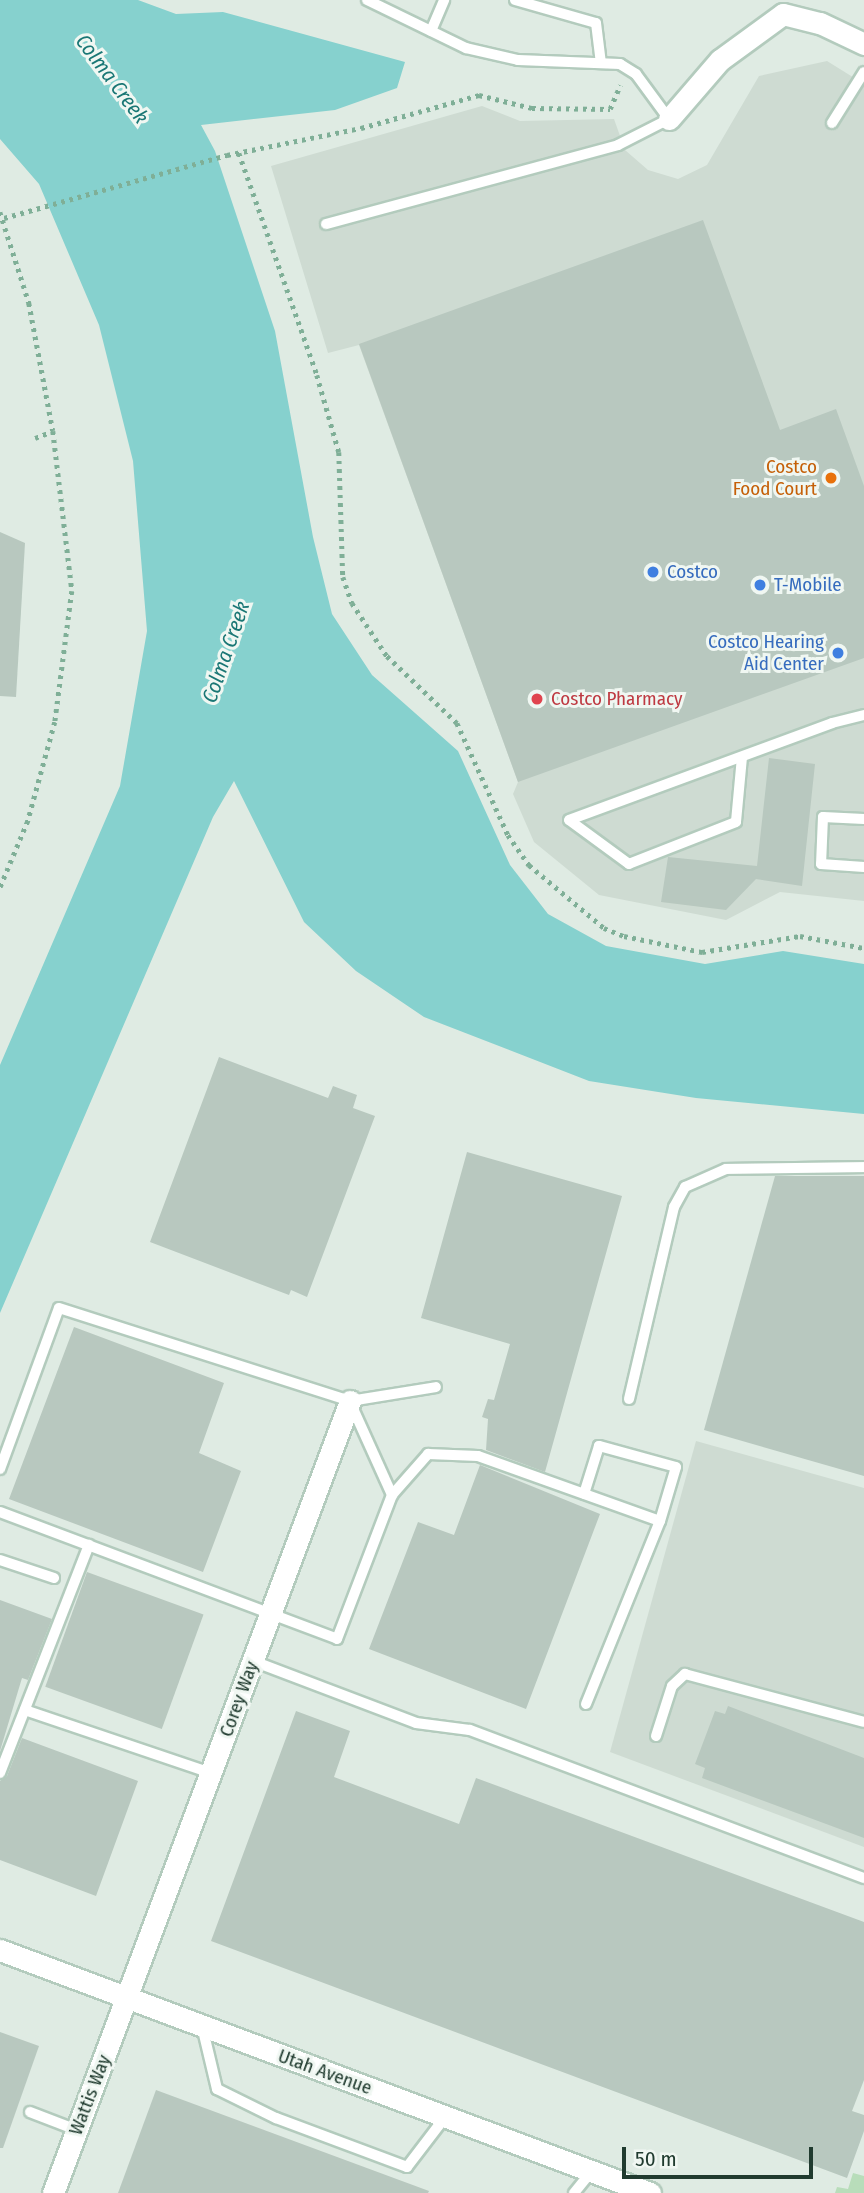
<!DOCTYPE html>
<html>
<head>
<meta charset="utf-8">
<style>
	body { margin:0 }
	#map { position:relative; width:864px; height:2193px; overflow:hidden; background:#dfebe3; font-family:"Fira Sans Condensed",sans-serif }
	div>[style] { position:absolute }
	.built>* { inset:0; background:#cedbd2 }
	.green>* { inset:0; background:#b8ddba }
	.water>* { inset:0; background:#86d1ce }
	.building>* { inset:0; background:#b8c8bf; transform-origin:0 0 }
	.path>* { height:4.5px; margin-top:-2.25px; transform-origin:0; background:repeating-linear-gradient(90deg,#7faf97 0 3.5px,transparent 0 8.5px) }
	.roads { filter:drop-shadow(2px 0 #b3cbbd) drop-shadow(-2px 0 #b3cbbd) drop-shadow(0 2px #b3cbbd) drop-shadow(0 -2px #b3cbbd) }
	.lane>* { height:10px; margin:-5px; padding:0 5px; transform-origin:5px; border-radius:5px; background:#fff }
	.street>* { height:21px; margin:-10.5px; padding:0 10.5px; transform-origin:10.5px; border-radius:10.5px; background:#fff }
	.secondary>* { height:21px; margin:-10.5px; padding:0 10.5px; transform-origin:10.5px; border-radius:10.5px; background:#fff }
	.dots>* { width:19px; height:19px; translate:-50% -50%; box-sizing:border-box; border:4px solid #f0f7f2; border-radius:50% }
	span { translate:-50% -50%; white-space:nowrap; text-align:center; line-height:1.15; -webkit-text-stroke:6px #f0f7f2; paint-order:stroke }
	.food-label { font-size:19px; color:#c56008 }
	.right { translate:-100% -50%; text-align:right }
	.shop-label { font-size:19px; color:#366cbe }
	.left { translate:0 -50%; text-align:left }
	.health-label { font-size:19px; color:#be3a42 }
	.street-label { font-size:19px; color:#203b2f }
	.water-label { font-size:21px; color:#1a7775; font-style:italic }
	.scale { position:absolute; left:622px; top:2147px; width:191px; height:32px; box-sizing:border-box; border:4px solid #203b2f; border-top:0; padding-left:9px; font-size:21px; line-height:24px; white-space:nowrap; color:#203b2f; -webkit-text-stroke:5px #f0f7f2; paint-order:stroke }
</style>
</head>
<body>
<div id="map">
	<div class="built">
		<i style="clip-path:polygon(827px 61px,864px 84px,864px 901px,780px 892px,726px 920px,599px 895px,534px 842px,513px 794px,518px 782px,359px 345px,328px 353px,271px 166px,482px 106px,520px 121px,614px 119px,625px 150px,648px 170px,678px 179px,707px 165px,759px 76px)"></i>
		<i style="clip-path:polygon(696px 1441px,864px 1488px,864px 1847px,610px 1752px)"></i>
	</div>
	<div class="green">
		<i style="clip-path:polygon(853px 2173px,864px 2176px,864px 2193px,835px 2193px,837px 2187px,848px 2189px)"></i>
	</div>
	<div class="water">
		<i style="clip-path:polygon(0 0,138px 0,176px 14px,223px 12px,405px 62px,397px 88px,335px 110px,201px 125px,215px 151px,275px 331px,313px 537px,332px 614px,372px 675px,458px 751px,510px 865px,548px 914px,606px 946px,705px 964px,783px 951px,864px 964px,864px 1114px,696px 1098px,589px 1081px,424px 1017px,356px 971px,304px 922px,234px 781px,213px 817px,0 1313px,0 1065px,120px 786px,147px 631px,133px 461px,99px 325px,39px 184px,0 139px)"></i>
	</div>
	<div class="building">
		<i style="clip-path:polygon(703px 220px,780px 430px,836px 409px,864px 486px,864px 658px,518px 782px,359px 344px)"></i>
		<i style="clip-path:polygon(0 532px,25px 543px,16px 697px,0 696px)"></i>
		<i style="clip-path:polygon(769px 758px,815px 764px,802px 886px,756px 879px,726px 910px,661px 902px,668px 857px,757px 866px)"></i>
		<i style="clip-path:polygon(219px 1057px,328px 1098px,333px 1086px,357px 1095px,353px 1108px,375px 1116px,307px 1297px,291px 1290px,289px 1295px,150px 1242px)"></i>
		<i style="clip-path:polygon(467px 1152px,622px 1196px,545px 1472px,486px 1450px,488px 1419px,482px 1417px,488px 1399px,494px 1400px,510px 1344px,421px 1318px)"></i>
		<i style="clip-path:polygon(775px 1176px,864px 1176px,864px 1476px,704px 1430px)"></i>
		<i style="clip-path:polygon(74px 1327px,224px 1383px,199px 1453px,241px 1471px,203px 1572px,9px 1499px)"></i>
		<i style="clip-path:polygon(480px 1465px,600px 1514px,526px 1709px,369px 1649px,418px 1522px,454px 1535px)"></i>
		<i style="left:87px;top:1572px;width:124px;height:122px;rotate:20deg"></i>
		<i style="clip-path:polygon(0 1600px,52px 1619px,28px 1680px,22px 1678px,0 1751px)"></i>
		<i style="clip-path:polygon(728px 1706px,864px 1758px,864px 1838px,702px 1778px,705px 1768px,695px 1764px,715px 1711px,725px 1714px)"></i>
		<i style="clip-path:polygon(296px 1711px,350px 1731px,334px 1777px,459px 1824px,476px 1778px,864px 1922px,864px 2080px,852px 2111px,864px 2115px,864px 2131px,847px 2178px,211px 1941px)"></i>
		<i style="clip-path:polygon(22px 1738px,138px 1781px,96px 1896px,0 1860px,0 1781px,7px 1776px)"></i>
		<i style="clip-path:polygon(0 2032px,39px 2046px,3px 2148px,0 2148px)"></i>
		<i style="clip-path:polygon(156px 2090px,429px 2191px,428px 2193px,118px 2193px)"></i>
	</div>
	<div class="path">
		<i style="left:239px;top:153px;width:235px;rotate:70.6deg"></i>
		<i style="left:317px;top:375px;width:80px;rotate:74.1deg"></i>
		<i style="left:339px;top:452px;width:125px;rotate:88.2deg"></i>
		<i style="left:343px;top:577px;width:28px;rotate:71deg"></i>
		<i style="left:352px;top:603px;width:64px;rotate:56.6deg"></i>
		<i style="left:387px;top:656px;width:97px;rotate:43.7deg"></i>
		<i style="left:457px;top:723px;width:123px;rotate:65.5deg"></i>
		<i style="left:508px;top:835px;width:37px;rotate:55deg"></i>
		<i style="left:529px;top:865px;width:98px;rotate:40deg"></i>
		<i style="left:604px;top:928px;width:22px;rotate:22deg"></i>
		<i style="left:624px;top:936px;width:80px;rotate:11.6deg"></i>
		<i style="left:702px;top:952px;width:99px;rotate:-9.3deg"></i>
		<i style="left:800px;top:936px;width:65px;rotate:10.6deg"></i>
		<i style="left:0;top:212px;width:96px;rotate:72.3deg"></i>
		<i style="left:29px;top:303px;width:130px;rotate:79.4deg"></i>
		<i style="left:53px;top:431px;width:161px;rotate:83.2deg"></i>
		<i style="left:72px;top:591px;width:132px;rotate:97.4deg"></i>
		<i style="left:55px;top:722px;width:103px;rotate:105.3deg"></i>
		<i style="left:28px;top:821px;width:73px;rotate:112.7deg"></i>
		<i style="left:4px;top:218px;width:232px;rotate:-15.8deg"></i>
		<i style="left:227px;top:155px;width:137px;rotate:-11.4deg"></i>
		<i style="left:361px;top:128px;width:123px;rotate:-15.6deg"></i>
		<i style="left:479px;top:95px;width:55px;rotate:13.8deg"></i>
		<i style="left:532px;top:108px;width:78px;rotate:0.7deg"></i>
		<i style="left:610px;top:109px;width:26px;rotate:-67deg"></i>
		<i style="left:35px;top:438px;width:19px;rotate:-21deg"></i>
	</div>
	<div class="roads">
		<div class="lane">
			<i style="left:515px;top:0;width:84px;rotate:15.9deg"></i>
			<i style="left:596px;top:23px;width:39px;rotate:83deg"></i>
			<i style="left:431px;top:31px;width:34px;rotate:-67deg"></i>
			<i style="left:832px;top:123px;width:60px;rotate:-57.9deg"></i>
			<i style="left:326px;top:224px;width:302px;rotate:-15.1deg"></i>
			<i style="left:618px;top:145px;width:57px;rotate:-27deg"></i>
			<i style="left:669px;top:119px;width:56px;rotate:-126.3deg"></i>
			<i style="left:636px;top:74px;width:19px;rotate:-148deg"></i>
			<i style="left:620px;top:64px;width:102px;rotate:-177.8deg"></i>
			<i style="left:518px;top:60px;width:53px;rotate:-167deg"></i>
			<i style="left:466px;top:48px;width:110px;rotate:-154.1deg"></i>
			<i style="left:742px;top:757px;width:65px;rotate:95.3deg"></i>
			<i style="left:736px;top:822px;width:115px;rotate:158.6deg"></i>
			<i style="left:629px;top:864px;width:74px;rotate:-143.7deg"></i>
			<i style="left:569px;top:820px;width:280px;rotate:-20.2deg"></i>
			<i style="left:832px;top:723px;width:33px;rotate:-14deg"></i>
			<i style="left:864px;top:819px;width:41px;rotate:-177.2deg"></i>
			<i style="left:823px;top:817px;width:47px;rotate:92.4deg"></i>
			<i style="left:821px;top:864px;width:43px;rotate:4deg"></i>
			<i style="left:629px;top:1399px;width:197px;rotate:-76.8deg"></i>
			<i style="left:674px;top:1207px;width:23px;rotate:-61deg"></i>
			<i style="left:685px;top:1187px;width:45px;rotate:-23.7deg"></i>
			<i style="left:726px;top:1169px;width:138px;rotate:-0.8deg"></i>
			<i style="left:351px;top:1404px;width:100px;rotate:65.7deg"></i>
			<i style="left:0;top:1469px;width:171px;rotate:-69.9deg"></i>
			<i style="left:59px;top:1308px;width:305px;rotate:17.7deg"></i>
			<i style="left:350px;top:1401px;width:87px;rotate:-9.2deg"></i>
			<i style="left:0;top:1512px;width:360px;rotate:20.6deg"></i>
			<i style="left:337px;top:1639px;width:154px;rotate:-69.1deg"></i>
			<i style="left:392px;top:1495px;width:55px;rotate:-48.7deg"></i>
			<i style="left:428px;top:1454px;width:50px;rotate:2.3deg"></i>
			<i style="left:478px;top:1456px;width:193px;rotate:19.7deg"></i>
			<i style="left:660px;top:1521px;width:56px;rotate:-73.5deg"></i>
			<i style="left:676px;top:1467px;width:80px;rotate:-164.7deg"></i>
			<i style="left:599px;top:1446px;width:50px;rotate:107.4deg"></i>
			<i style="left:0;top:1560px;width:57px;rotate:18.4deg"></i>
			<i style="left:253px;top:1661px;width:174px;rotate:20.8deg"></i>
			<i style="left:416px;top:1723px;width:54px;rotate:7.4deg"></i>
			<i style="left:470px;top:1730px;width:421px;rotate:20.6deg"></i>
			<i style="left:586px;top:1704px;width:197px;rotate:-68deg"></i>
			<i style="left:25px;top:1710px;width:196px;rotate:18.7deg"></i>
			<i style="left:656px;top:1736px;width:52px;rotate:-72.3deg"></i>
			<i style="left:672px;top:1686px;width:18px;rotate:-43deg"></i>
			<i style="left:685px;top:1674px;width:185px;rotate:15deg"></i>
			<i style="left:0;top:1773px;width:245px;rotate:-68.7deg"></i>
			<i style="left:202px;top:2026px;width:65px;rotate:76.6deg"></i>
			<i style="left:217px;top:2089px;width:66px;rotate:26.2deg"></i>
			<i style="left:276px;top:2118px;width:140px;rotate:20.5deg"></i>
			<i style="left:407px;top:2167px;width:64px;rotate:-52.6deg"></i>
			<i style="left:30px;top:2112px;width:50px;rotate:21deg"></i>
			<i style="left:574px;top:2193px;width:28px;rotate:-51deg"></i>
		</div>
		<div class="street">
			<i style="left:669px;top:119px;width:78px;rotate:-49.2deg"></i>
			<i style="left:720px;top:60px;width:78px;rotate:-36.1deg"></i>
			<i style="left:783px;top:14px;width:38px;rotate:14deg"></i>
			<i style="left:820px;top:23px;width:49px;rotate:25.5deg"></i>
			<i style="left:53px;top:2193px;width:846px;rotate:-69.44deg"></i>
		</div>
		<div class="secondary">
			<i style="left:0;top:1950px;width:694px;rotate:20.5deg"></i>
		</div>
	</div>
	<div class="dots">
		<i style="left:831px;top:478px;background:#e8710a"></i>
		<i style="left:653px;top:572px;background:#3f7fe0"></i>
		<i style="left:760px;top:585px;background:#3f7fe0"></i>
		<i style="left:838px;top:653px;background:#3f7fe0"></i>
		<i style="left:537px;top:699px;background:#e0444e"></i>
	</div>
	<div class="food-label">
		<span class="right" style="left:817px;top:478px">Costco<br>Food Court</span>
	</div>
	<div class="shop-label">
		<span class="left" style="left:667px;top:572px">Costco</span>
		<span class="left" style="left:774px;top:585px">T-Mobile</span>
		<span class="right" style="left:824px;top:653px">Costco Hearing<br>Aid Center</span>
	</div>
	<div class="health-label">
		<span class="left" style="left:551px;top:699px">Costco Pharmacy</span>
	</div>
	<div class="street-label">
		<span style="left:239px;top:1699px;rotate:-70deg">Corey Way</span>
		<span style="left:325px;top:2072px;rotate:20deg">Utah Avenue</span>
		<span style="left:90px;top:2095px;rotate:-69deg">Wattis Way</span>
	</div>
	<div class="water-label">
		<span style="left:112px;top:79px;rotate:53deg">Colma Creek</span>
		<span style="left:226px;top:652px;rotate:-71deg">Colma Creek</span>
	</div>
	<div class="scale">50 m</div>
</div>
</body>
</html>
